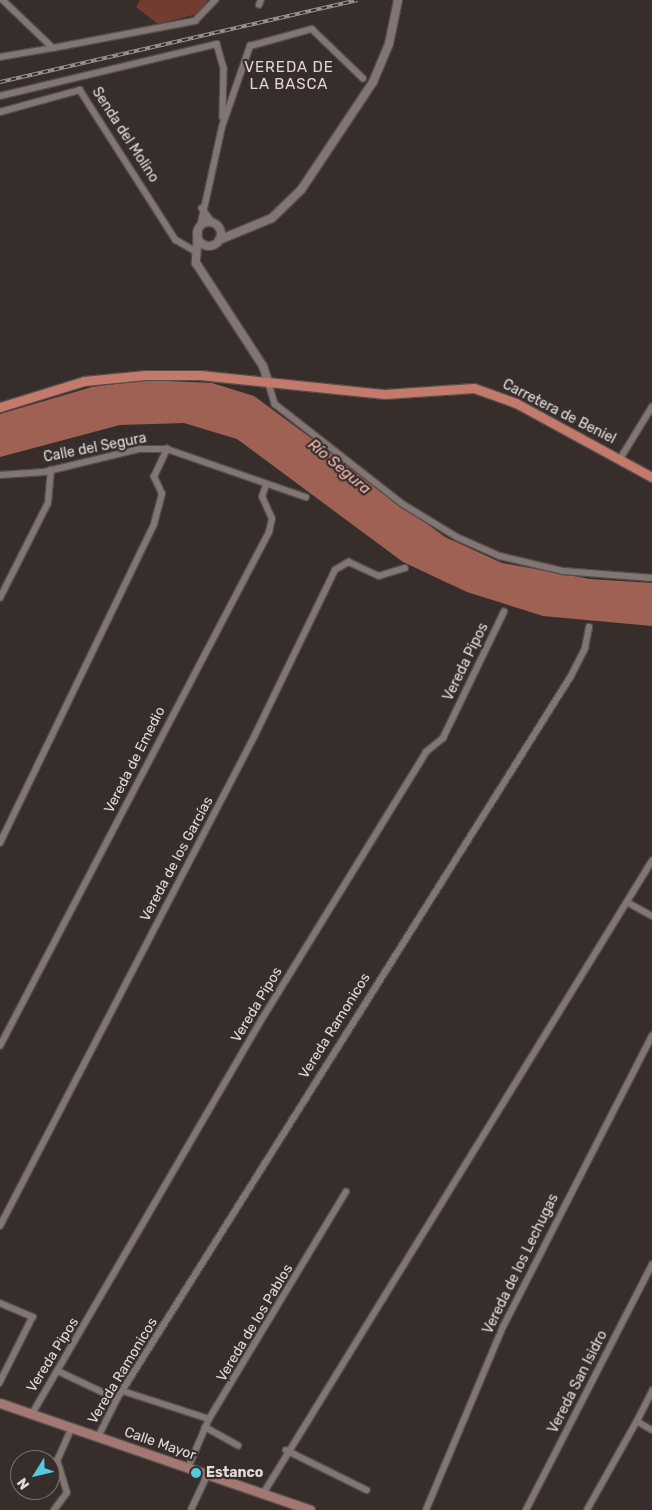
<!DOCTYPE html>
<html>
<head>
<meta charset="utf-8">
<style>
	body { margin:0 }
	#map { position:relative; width:652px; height:1510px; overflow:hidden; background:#372e2c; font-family:Rubik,sans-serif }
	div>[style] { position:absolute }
	.green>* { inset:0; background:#733c31 }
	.water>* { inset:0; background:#9e6154 }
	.roads { filter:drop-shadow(1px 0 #554d4b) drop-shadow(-1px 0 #554d4b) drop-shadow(0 1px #554d4b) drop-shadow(0 -1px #554d4b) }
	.minor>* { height:5.5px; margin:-2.75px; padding:0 2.75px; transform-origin:2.75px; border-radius:2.75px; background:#827674 }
	.tertiary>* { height:8px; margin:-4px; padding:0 4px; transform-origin:4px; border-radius:4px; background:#827674 }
	.tertiary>.ring { margin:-4px; padding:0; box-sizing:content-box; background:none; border:8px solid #827674; border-radius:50% }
	.secondary>* { height:9px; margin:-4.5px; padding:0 4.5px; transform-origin:4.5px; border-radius:4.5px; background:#a27870 }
	.primary>* { height:9px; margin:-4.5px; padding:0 4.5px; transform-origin:4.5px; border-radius:4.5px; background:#c37a6b }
	.rail>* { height:4px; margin-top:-2px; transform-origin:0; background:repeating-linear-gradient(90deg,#372e2c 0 5.5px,#9c9593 0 11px); box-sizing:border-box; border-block:1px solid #9c9593 }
	.dots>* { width:14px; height:14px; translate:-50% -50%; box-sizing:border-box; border:2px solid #372e2c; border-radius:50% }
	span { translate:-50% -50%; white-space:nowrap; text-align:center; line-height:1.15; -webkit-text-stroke:4.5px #372e2c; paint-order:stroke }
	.street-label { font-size:14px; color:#e0dad8 }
	.poi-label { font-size:14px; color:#e0dad8; font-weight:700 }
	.left { translate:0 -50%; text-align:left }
	.neighbourhood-label { font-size:15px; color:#e2d5d3; letter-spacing:1px }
	.water-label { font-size:15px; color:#f4bcb0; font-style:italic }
	.north { position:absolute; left:10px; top:1450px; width:50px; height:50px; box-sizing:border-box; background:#372e2c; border:1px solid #7b7371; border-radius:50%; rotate:234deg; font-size:14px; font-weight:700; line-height:20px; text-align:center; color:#e0dad8 }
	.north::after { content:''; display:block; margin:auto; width:18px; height:22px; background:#56c9e0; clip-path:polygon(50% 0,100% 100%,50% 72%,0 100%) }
</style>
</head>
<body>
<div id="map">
	<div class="green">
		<i style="clip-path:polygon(140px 0,208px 0,197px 14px,158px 24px,136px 7px)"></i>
	</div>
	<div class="water">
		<i style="clip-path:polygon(146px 380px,212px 383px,254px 396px,445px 537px,502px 563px,590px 579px,652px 583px,652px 626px,543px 616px,467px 592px,403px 562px,237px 439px,184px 423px,120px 425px,0 457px,0 414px,92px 387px)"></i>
	</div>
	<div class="roads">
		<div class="minor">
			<i style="left:3px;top:0;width:69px;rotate:43.8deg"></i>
			<i style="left:53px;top:48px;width:145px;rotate:-10.8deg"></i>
			<i style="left:195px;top:21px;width:29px;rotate:-46deg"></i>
			<i style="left:259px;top:5px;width:5px;rotate:-68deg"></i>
			<i style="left:0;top:57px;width:54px;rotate:-9.6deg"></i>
			<i style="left:0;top:96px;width:223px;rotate:-13.5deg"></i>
			<i style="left:217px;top:44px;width:26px;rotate:74deg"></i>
			<i style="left:224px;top:69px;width:48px;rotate:91.2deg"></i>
			<i style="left:0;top:112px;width:83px;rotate:-15.4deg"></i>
			<i style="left:80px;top:90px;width:178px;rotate:57.4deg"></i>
			<i style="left:176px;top:240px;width:22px;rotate:30deg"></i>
			<i style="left:202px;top:208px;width:17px;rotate:54deg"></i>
			<i style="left:200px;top:227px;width:102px;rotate:-77.6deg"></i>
			<i style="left:222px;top:127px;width:86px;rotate:-70.9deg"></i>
			<i style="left:250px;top:46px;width:64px;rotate:-15.3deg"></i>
			<i style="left:312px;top:29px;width:71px;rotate:43.9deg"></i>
			<i style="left:269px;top:384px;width:21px;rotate:73deg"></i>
			<i style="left:275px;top:404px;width:162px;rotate:38deg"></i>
			<i style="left:403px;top:504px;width:63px;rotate:31.4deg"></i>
			<i style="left:457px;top:537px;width:47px;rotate:23.8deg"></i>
			<i style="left:500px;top:556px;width:65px;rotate:13.4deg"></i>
			<i style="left:563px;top:571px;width:89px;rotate:4.5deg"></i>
			<i style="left:620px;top:459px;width:61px;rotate:-58.4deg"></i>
			<i style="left:0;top:475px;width:44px;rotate:-3.9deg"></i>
			<i style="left:44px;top:472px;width:98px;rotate:-13.6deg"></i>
			<i style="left:139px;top:449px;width:28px"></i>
			<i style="left:167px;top:449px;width:147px;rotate:19.1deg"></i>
			<i style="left:0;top:598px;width:106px;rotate:-63.2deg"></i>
			<i style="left:48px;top:503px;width:33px;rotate:-85deg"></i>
			<i style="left:0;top:843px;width:354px;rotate:-64.2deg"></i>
			<i style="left:154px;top:524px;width:31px;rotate:-75deg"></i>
			<i style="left:162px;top:494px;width:19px;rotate:-115deg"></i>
			<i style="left:154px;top:477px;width:31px;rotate:-65deg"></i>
			<i style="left:627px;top:902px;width:29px;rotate:29deg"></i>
			<i style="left:0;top:1046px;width:580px;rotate:-62.37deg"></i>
			<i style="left:269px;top:532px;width:13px;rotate:-77deg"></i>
			<i style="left:272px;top:519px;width:24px;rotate:-114deg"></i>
			<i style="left:262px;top:497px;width:13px;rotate:-72deg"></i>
			<i style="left:0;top:1226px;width:553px;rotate:-62.55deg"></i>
			<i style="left:255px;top:735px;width:183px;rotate:-64.1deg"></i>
			<i style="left:335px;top:570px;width:16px;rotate:-30deg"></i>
			<i style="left:349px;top:562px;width:33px;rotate:25deg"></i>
			<i style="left:379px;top:576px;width:27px;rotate:-17deg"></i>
			<i style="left:0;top:1303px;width:36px;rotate:23deg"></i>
			<i style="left:33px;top:1317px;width:74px;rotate:116.6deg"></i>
			<i style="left:58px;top:1371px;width:65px;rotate:25.4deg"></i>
			<i style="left:123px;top:1391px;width:90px;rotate:18deg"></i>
			<i style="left:32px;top:1414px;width:457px;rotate:-59.8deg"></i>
			<i style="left:262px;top:1019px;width:313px;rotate:-58.4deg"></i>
			<i style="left:426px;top:752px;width:22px;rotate:-39deg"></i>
			<i style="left:443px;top:738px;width:140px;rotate:-64.2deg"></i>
			<i style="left:637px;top:1421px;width:34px;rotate:-63deg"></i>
			<i style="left:205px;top:1427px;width:38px;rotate:29deg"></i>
			<i style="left:98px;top:1437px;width:42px;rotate:-63.4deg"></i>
			<i style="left:117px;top:1399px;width:854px;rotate:-57.87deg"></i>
			<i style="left:571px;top:676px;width:31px;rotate:-63deg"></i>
			<i style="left:585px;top:648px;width:21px;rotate:-79deg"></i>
			<i style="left:286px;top:1450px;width:90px;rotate:26.3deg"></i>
			<i style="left:188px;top:1468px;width:53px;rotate:-66.8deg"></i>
			<i style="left:209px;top:1419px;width:265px;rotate:-58.9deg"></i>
			<i style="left:263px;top:1494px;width:743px;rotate:-58.43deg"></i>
			<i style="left:54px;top:1510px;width:21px;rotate:-53deg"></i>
			<i style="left:67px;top:1493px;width:34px;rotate:-107deg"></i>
			<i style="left:57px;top:1461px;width:36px;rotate:-66deg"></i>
			<i style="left:191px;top:1510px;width:38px;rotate:-65deg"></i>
			<i style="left:426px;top:1510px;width:199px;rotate:-67.2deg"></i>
			<i style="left:503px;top:1327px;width:327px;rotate:-62.9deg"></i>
			<i style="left:526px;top:1510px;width:276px;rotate:-62.8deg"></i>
			<i style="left:587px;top:1510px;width:102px;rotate:-60.7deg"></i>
			<i style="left:637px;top:1421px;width:17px;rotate:31deg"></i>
		</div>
		<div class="tertiary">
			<i class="ring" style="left:197px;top:222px;width:16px;height:16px"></i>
			<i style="left:198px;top:231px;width:32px;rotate:94deg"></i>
			<i style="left:196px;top:263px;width:123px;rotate:57deg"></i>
			<i style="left:263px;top:366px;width:19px;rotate:72deg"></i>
			<i style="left:219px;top:240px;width:57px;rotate:-22.5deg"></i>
			<i style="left:272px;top:218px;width:40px;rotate:-44deg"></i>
			<i style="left:301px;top:190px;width:130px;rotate:-56.3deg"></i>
			<i style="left:373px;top:82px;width:41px;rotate:-67.2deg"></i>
			<i style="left:389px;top:44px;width:45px;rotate:-78.4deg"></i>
		</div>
		<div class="secondary">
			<i style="left:0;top:1403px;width:328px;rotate:19deg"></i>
		</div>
		<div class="primary">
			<i style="left:0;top:407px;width:88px;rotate:-17.2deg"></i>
			<i style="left:84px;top:381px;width:62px;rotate:-5.5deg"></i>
			<i style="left:146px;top:375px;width:54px"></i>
			<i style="left:200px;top:375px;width:186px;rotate:5.9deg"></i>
			<i style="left:385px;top:394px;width:89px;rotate:-3.9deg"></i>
			<i style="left:474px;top:388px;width:45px;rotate:19.7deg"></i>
			<i style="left:516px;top:403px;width:155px;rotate:28.6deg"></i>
		</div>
	</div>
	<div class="rail">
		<i style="left:0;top:82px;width:367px;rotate:-12.9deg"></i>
	</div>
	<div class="dots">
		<i style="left:196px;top:1473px;background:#56c9e0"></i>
	</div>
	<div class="street-label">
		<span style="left:125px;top:135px;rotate:57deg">Senda del Molino</span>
		<span style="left:559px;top:412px;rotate:27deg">Carretera de Beniel</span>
		<span style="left:95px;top:448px;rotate:-11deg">Calle del Segura</span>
		<span style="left:466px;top:662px;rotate:-64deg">Vereda Pipos</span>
		<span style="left:135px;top:760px;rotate:-63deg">Vereda de Emedio</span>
		<span style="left:177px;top:859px;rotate:-62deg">Vereda de los Garcías</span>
		<span style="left:257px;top:1005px;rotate:-59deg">Vereda Pipos</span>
		<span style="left:335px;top:1026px;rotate:-58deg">Vereda Ramonicos</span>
		<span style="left:521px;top:1264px;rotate:-64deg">Vereda de los Lechugas</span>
		<span style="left:255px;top:1323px;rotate:-59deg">Vereda de los Pablos</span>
		<span style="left:53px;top:1355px;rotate:-58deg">Vereda Pipos</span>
		<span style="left:123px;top:1371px;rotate:-59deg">Vereda Ramonicos</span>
		<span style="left:578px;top:1382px;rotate:-63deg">Vereda San Isidro</span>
		<span style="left:160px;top:1444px;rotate:19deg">Calle Mayor</span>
	</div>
	<div class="poi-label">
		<span class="left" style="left:206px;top:1473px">Estanco</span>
	</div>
	<div class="neighbourhood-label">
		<span style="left:289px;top:76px">VEREDA DE<br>LA BASCA</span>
	</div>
	<div class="water-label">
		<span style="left:339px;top:467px;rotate:40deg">Río Segura</span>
	</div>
	<div class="north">N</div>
</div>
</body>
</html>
